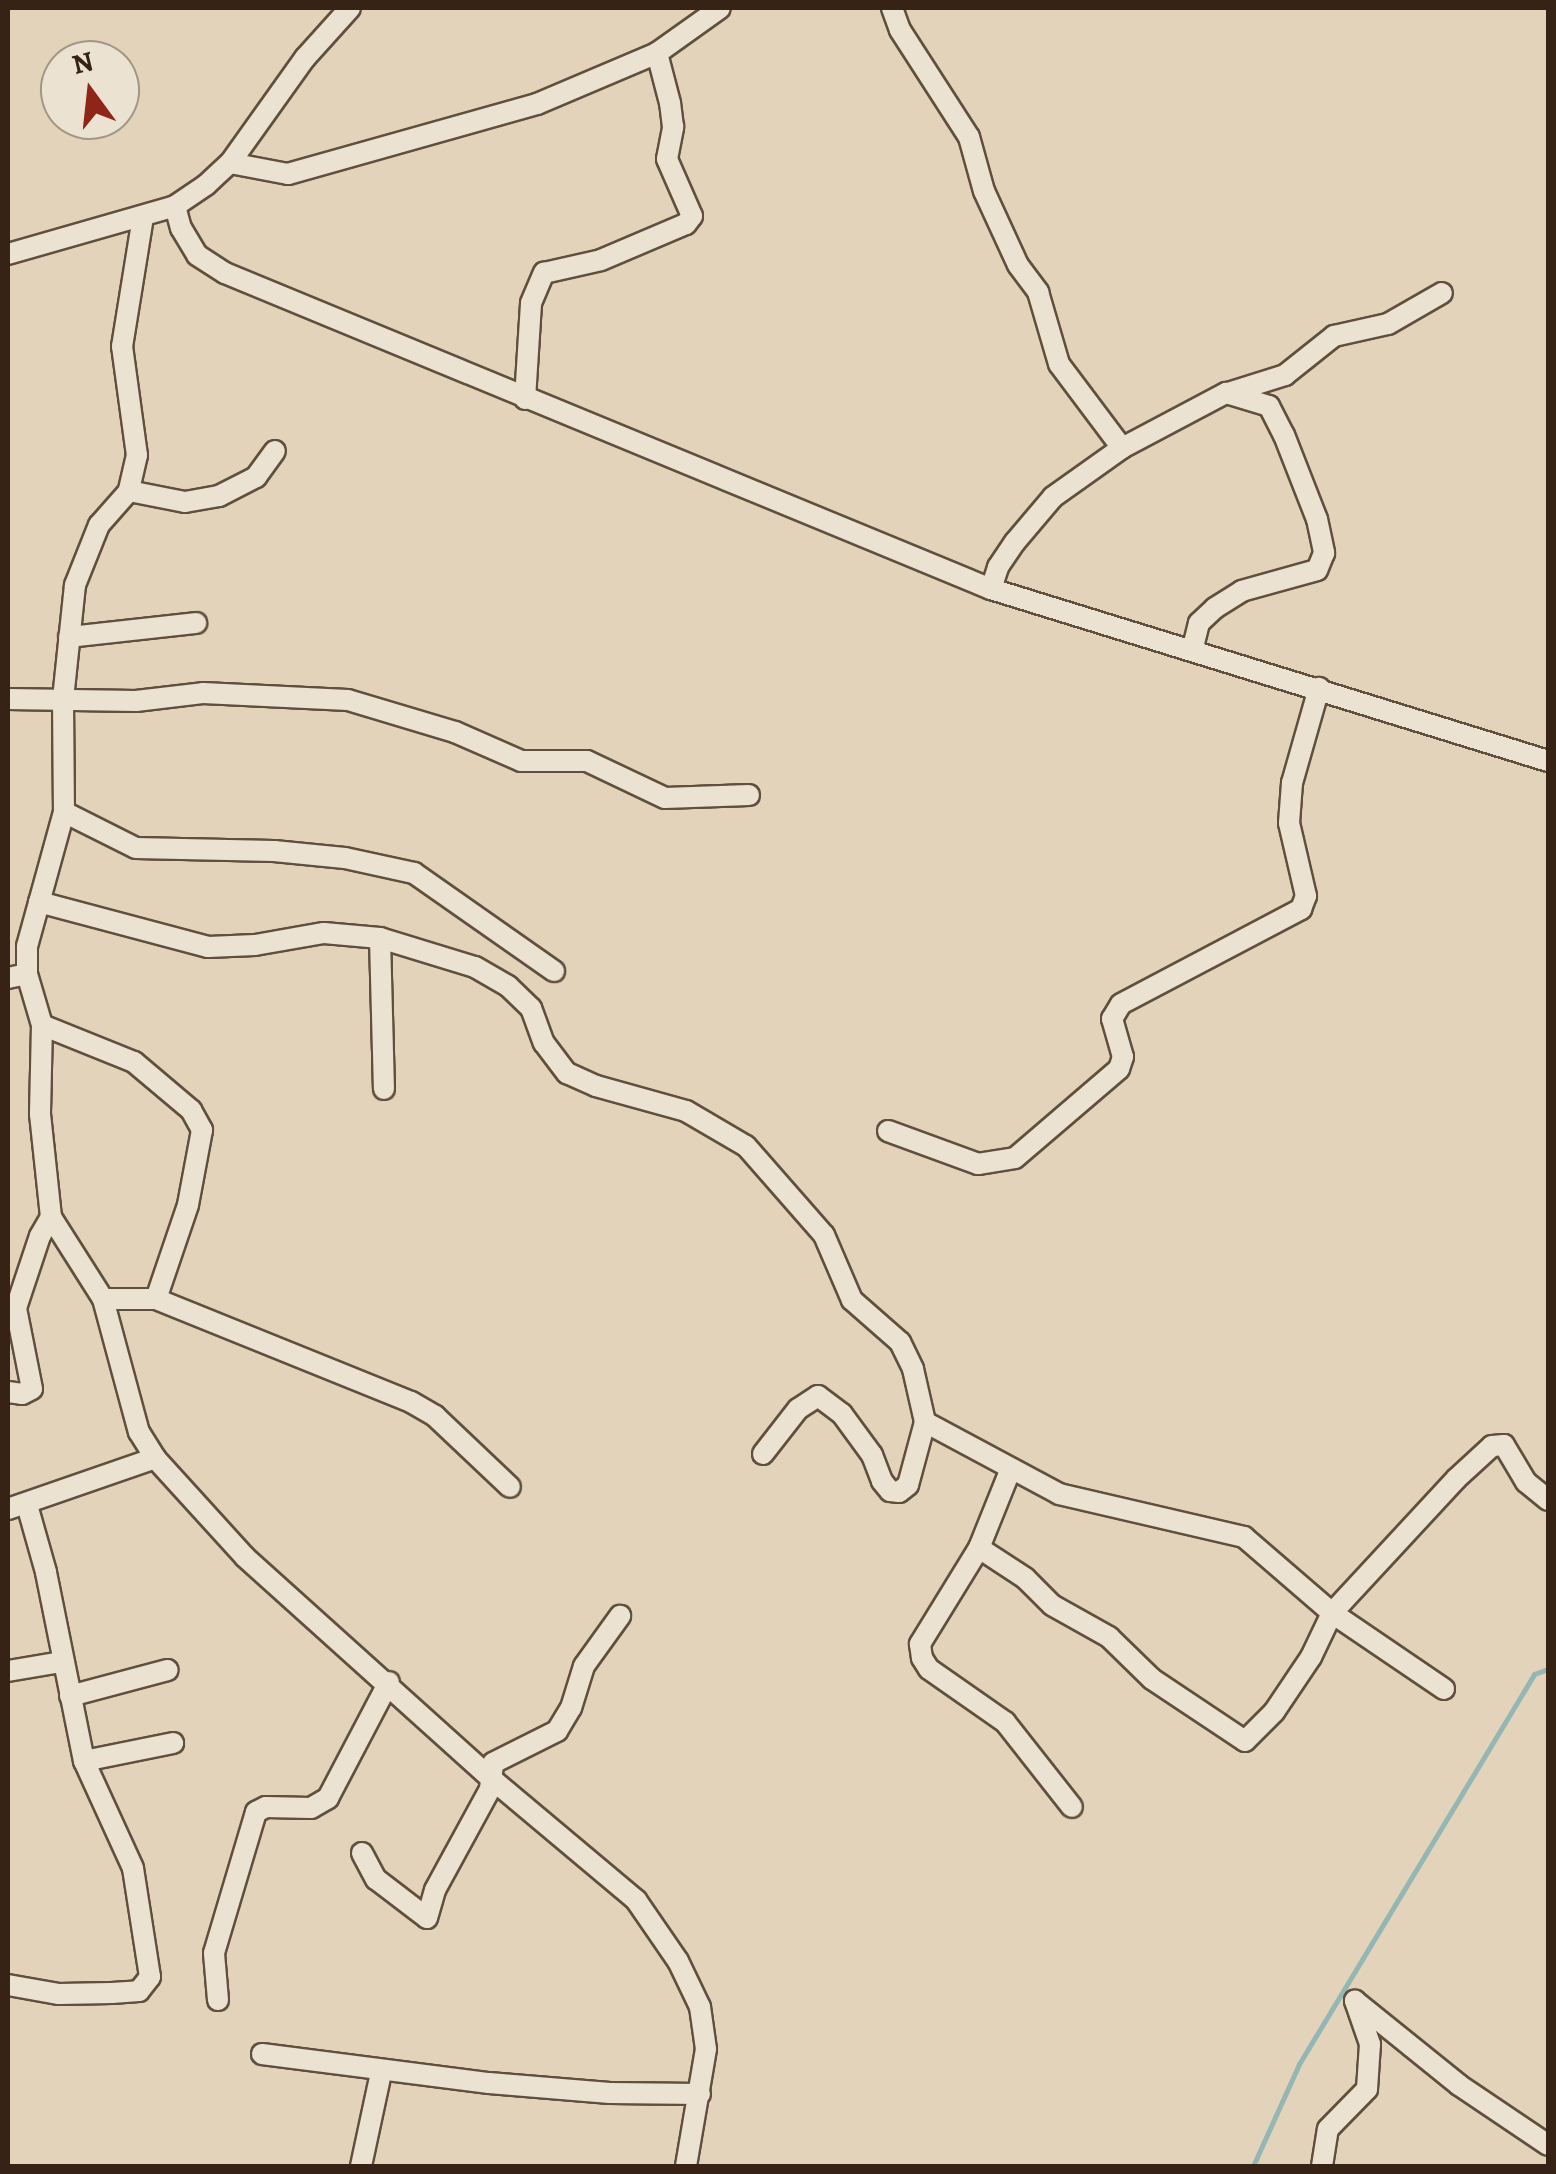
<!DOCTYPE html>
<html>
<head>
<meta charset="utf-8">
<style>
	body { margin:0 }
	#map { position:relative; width:1556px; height:2174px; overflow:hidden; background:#e2d3ba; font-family:Alegreya,serif }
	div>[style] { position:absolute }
	.stream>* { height:5px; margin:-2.5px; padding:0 2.5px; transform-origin:2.5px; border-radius:2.5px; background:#95b7b3 }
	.roads { filter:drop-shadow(2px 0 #614f3e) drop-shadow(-2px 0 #614f3e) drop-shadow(0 2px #614f3e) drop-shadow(0 -2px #614f3e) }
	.minor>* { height:20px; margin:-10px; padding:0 10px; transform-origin:10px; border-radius:10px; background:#ece2d2 }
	span { translate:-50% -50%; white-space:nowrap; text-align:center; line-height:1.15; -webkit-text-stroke:8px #ece2d2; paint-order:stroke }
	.frame { position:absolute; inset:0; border:10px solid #362315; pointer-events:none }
	.north { position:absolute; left:40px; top:40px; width:100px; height:100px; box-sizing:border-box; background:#ece2d2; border:2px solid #a39686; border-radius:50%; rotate:345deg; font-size:28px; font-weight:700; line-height:40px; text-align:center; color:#362315 }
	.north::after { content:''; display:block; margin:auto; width:35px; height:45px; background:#8f2418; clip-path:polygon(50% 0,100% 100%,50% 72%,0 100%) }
</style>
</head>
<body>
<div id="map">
	<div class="stream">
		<i style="left:1253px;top:2166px;width:112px;rotate:-65.7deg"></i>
		<i style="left:1299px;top:2064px;width:455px;rotate:-58.9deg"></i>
		<i style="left:1534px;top:1674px;width:15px;rotate:-20deg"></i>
	</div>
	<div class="roads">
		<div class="minor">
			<i style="left:892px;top:8px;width:23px;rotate:70deg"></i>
			<i style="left:900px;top:30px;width:127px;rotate:57.2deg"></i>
			<i style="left:969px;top:137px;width:56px;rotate:74.5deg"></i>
			<i style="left:984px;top:191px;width:81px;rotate:65.3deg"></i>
			<i style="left:1018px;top:265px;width:34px;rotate:53deg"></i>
			<i style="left:1038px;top:292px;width:75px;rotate:73.7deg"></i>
			<i style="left:1059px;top:364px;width:105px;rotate:53.1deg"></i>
			<i style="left:1122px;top:448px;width:118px;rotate:-27.9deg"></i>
			<i style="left:1226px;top:393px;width:45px;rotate:16.8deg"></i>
			<i style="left:1269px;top:406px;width:33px;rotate:63deg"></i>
			<i style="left:1284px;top:435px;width:90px;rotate:68.6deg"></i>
			<i style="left:1317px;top:519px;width:35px;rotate:78deg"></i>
			<i style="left:1324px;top:553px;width:18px;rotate:112deg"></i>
			<i style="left:1317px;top:570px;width:78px;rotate:164.4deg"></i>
			<i style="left:1242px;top:591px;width:32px;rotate:148deg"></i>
			<i style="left:1215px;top:608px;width:22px;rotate:137deg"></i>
			<i style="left:1199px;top:623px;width:29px;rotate:104deg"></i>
			<i style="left:230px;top:163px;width:59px;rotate:10.7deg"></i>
			<i style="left:288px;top:174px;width:259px;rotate:-15.7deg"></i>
			<i style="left:537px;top:104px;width:130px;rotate:-23deg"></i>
			<i style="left:657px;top:53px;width:77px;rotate:-35.5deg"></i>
			<i style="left:175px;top:206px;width:23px;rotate:75deg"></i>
			<i style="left:181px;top:228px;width:31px;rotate:59deg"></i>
			<i style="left:197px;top:255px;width:33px;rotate:33deg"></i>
			<i style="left:225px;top:273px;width:829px;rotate:22.42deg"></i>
			<i style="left:991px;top:589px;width:583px;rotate:17.16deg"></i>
			<i style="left:143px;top:217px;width:131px;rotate:99.2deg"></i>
			<i style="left:122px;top:346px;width:110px;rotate:82.2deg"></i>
			<i style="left:137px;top:455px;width:37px;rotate:103deg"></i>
			<i style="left:129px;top:491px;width:45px;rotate:131.4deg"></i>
			<i style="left:99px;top:525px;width:65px;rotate:111.8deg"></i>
			<i style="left:75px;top:585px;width:116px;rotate:96deg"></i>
			<i style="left:63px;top:700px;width:112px;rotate:89.5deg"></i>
			<i style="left:64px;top:812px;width:139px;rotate:105.4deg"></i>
			<i style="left:27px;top:946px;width:28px;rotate:90deg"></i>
			<i style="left:27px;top:974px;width:53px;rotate:73.6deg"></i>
			<i style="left:42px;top:1025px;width:89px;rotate:91.3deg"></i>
			<i style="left:40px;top:1114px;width:104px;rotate:83.9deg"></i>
			<i style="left:51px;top:1217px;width:97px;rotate:57.6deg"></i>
			<i style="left:103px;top:1299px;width:138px;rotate:74.9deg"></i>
			<i style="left:139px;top:1432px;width:31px;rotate:58deg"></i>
			<i style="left:155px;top:1458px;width:134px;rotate:47.7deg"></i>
			<i style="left:245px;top:1557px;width:334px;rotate:42deg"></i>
			<i style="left:493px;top:1780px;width:187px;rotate:40deg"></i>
			<i style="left:636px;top:1900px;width:74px;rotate:55.5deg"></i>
			<i style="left:678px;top:1961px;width:51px;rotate:64.4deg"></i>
			<i style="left:700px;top:2007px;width:42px;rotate:81.9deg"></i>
			<i style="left:706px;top:2049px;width:119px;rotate:99.7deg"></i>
			<i style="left:8px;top:254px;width:174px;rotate:-16deg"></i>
			<i style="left:175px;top:206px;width:37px;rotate:-34deg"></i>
			<i style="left:206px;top:185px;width:33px;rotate:-43deg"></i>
			<i style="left:230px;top:163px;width:129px;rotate:-54.5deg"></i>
			<i style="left:305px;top:58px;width:67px;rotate:-48deg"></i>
			<i style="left:1228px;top:393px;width:60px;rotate:-17.5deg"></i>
			<i style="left:1285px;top:375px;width:63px;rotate:-38.5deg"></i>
			<i style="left:1334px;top:336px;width:55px;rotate:-12.5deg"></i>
			<i style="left:1388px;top:324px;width:62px;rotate:-29.9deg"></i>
			<i style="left:525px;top:399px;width:96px;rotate:-86.4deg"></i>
			<i style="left:531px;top:303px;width:33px;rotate:-67deg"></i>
			<i style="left:544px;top:273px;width:58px;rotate:-12.8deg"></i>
			<i style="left:601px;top:260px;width:92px;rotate:-23deg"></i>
			<i style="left:686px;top:224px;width:10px;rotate:-53deg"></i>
			<i style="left:692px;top:216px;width:62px;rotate:-113.7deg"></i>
			<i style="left:667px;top:159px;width:33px;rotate:-79deg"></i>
			<i style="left:673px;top:127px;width:24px;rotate:-97deg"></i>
			<i style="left:670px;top:103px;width:52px;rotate:-104.6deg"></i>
			<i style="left:129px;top:491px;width:57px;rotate:11.1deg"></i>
			<i style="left:185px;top:502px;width:35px;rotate:-10deg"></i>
			<i style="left:219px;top:496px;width:42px;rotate:-27.2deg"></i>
			<i style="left:256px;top:477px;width:32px;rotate:-54deg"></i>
			<i style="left:991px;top:589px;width:23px;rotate:-72deg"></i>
			<i style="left:998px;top:567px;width:30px;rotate:-56deg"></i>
			<i style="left:1015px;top:542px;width:59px;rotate:-49.8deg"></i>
			<i style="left:1053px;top:497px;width:85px;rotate:-35.4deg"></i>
			<i style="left:69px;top:637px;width:128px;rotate:-6.3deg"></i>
			<i style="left:8px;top:699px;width:128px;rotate:0.9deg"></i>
			<i style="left:136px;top:701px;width:67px;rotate:-6.8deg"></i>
			<i style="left:203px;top:693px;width:145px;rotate:2.8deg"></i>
			<i style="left:348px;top:700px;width:112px;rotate:16.7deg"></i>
			<i style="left:455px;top:732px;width:72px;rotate:23.7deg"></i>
			<i style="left:521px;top:761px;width:66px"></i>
			<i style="left:587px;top:761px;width:86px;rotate:25.4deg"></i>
			<i style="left:665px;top:798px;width:84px;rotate:-2deg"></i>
			<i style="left:64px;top:812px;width:80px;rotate:26.6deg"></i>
			<i style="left:136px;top:848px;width:138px;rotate:1.2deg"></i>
			<i style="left:274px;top:851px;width:71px;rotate:5.6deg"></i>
			<i style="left:345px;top:858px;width:71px;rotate:12.3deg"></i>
			<i style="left:414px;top:873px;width:171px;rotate:35deg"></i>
			<i style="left:39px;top:902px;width:175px;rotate:14.9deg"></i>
			<i style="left:208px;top:947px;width:47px;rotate:-2.4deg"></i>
			<i style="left:255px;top:945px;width:70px;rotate:-9.9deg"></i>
			<i style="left:324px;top:933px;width:56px;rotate:5.1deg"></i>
			<i style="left:380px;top:938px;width:99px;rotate:17deg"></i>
			<i style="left:475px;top:967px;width:38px;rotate:30deg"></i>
			<i style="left:508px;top:986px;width:32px;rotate:44deg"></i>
			<i style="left:531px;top:1008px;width:37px;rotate:70deg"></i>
			<i style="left:544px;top:1043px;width:38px;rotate:53deg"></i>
			<i style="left:567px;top:1073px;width:32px;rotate:24deg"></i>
			<i style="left:596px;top:1086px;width:93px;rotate:15.5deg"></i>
			<i style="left:686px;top:1111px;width:69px;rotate:30.3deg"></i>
			<i style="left:746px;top:1146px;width:118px;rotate:48.8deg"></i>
			<i style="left:824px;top:1235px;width:71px;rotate:66.7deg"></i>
			<i style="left:852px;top:1300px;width:64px;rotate:41.2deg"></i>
			<i style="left:900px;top:1342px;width:30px;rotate:64deg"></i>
			<i style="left:913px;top:1369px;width:54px;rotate:77.2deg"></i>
			<i style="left:925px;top:1422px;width:65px;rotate:105.1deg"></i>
			<i style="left:908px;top:1485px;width:11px;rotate:142deg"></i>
			<i style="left:899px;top:1492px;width:9px;rotate:-174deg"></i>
			<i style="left:890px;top:1491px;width:13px;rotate:-129deg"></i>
			<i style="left:882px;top:1481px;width:28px;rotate:-111deg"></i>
			<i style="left:872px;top:1455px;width:51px;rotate:-126.2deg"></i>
			<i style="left:842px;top:1414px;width:30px;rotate:-143deg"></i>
			<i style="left:818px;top:1396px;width:24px;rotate:147deg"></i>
			<i style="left:798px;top:1409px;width:57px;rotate:127.9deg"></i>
			<i style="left:380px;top:938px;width:151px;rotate:88.5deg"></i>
			<i style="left:8px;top:978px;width:19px;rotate:-12deg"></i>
			<i style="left:42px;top:1025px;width:99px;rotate:21.9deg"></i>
			<i style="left:134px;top:1062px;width:75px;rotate:40.1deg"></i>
			<i style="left:191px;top:1110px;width:23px;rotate:61deg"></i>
			<i style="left:202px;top:1130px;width:76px;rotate:100.6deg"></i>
			<i style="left:188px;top:1205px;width:99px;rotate:108.8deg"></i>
			<i style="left:156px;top:1299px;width:53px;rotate:180deg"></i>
			<i style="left:888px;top:1131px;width:96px;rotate:20.1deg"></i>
			<i style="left:978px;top:1164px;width:37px;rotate:-9deg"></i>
			<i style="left:1015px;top:1158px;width:137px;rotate:-40.6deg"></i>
			<i style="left:1119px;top:1069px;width:13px;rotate:-72deg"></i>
			<i style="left:1123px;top:1057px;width:40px;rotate:-106deg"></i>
			<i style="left:1112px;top:1019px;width:17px;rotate:-59deg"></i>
			<i style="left:1121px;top:1004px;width:204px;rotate:-27.8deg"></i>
			<i style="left:1301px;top:909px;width:14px;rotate:-69deg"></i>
			<i style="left:1306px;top:896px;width:75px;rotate:-103.1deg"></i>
			<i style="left:1289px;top:823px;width:40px;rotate:-85.7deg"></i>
			<i style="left:1292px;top:783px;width:99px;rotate:-74.1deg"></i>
			<i style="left:156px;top:1299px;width:275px;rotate:22deg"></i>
			<i style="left:411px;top:1402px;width:28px;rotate:30deg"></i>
			<i style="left:435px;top:1416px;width:103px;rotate:43.4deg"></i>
			<i style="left:8px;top:1392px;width:14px;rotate:8deg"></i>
			<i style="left:22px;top:1394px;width:11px;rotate:-27deg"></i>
			<i style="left:32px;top:1389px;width:83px;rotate:-101.2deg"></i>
			<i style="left:16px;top:1308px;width:76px;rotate:-71.6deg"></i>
			<i style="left:40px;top:1236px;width:22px;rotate:-60deg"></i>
			<i style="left:925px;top:1422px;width:152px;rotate:28.2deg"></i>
			<i style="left:1059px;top:1494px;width:190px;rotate:13.1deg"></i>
			<i style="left:1244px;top:1537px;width:116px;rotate:40.8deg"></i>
			<i style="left:1332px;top:1613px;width:49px;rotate:115.5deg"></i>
			<i style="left:1311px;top:1657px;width:66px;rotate:123.9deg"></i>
			<i style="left:1274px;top:1712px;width:41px;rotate:135deg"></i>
			<i style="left:1245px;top:1741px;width:112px;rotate:-146.3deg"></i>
			<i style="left:1152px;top:1679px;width:60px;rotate:-135.7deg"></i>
			<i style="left:1109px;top:1637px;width:65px;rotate:-150.7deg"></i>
			<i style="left:1052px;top:1605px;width:38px;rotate:-135deg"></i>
			<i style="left:1025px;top:1578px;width:55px;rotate:-146.9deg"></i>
			<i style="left:979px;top:1548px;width:113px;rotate:121.6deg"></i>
			<i style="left:920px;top:1644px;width:14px;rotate:82deg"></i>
			<i style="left:922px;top:1658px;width:13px;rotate:58deg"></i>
			<i style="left:929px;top:1669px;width:93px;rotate:34.9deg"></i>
			<i style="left:1005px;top:1722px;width:108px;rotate:51.8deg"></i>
			<i style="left:8px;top:1509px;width:156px;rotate:-19.1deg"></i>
			<i style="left:979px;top:1548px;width:83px;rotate:-68.1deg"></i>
			<i style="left:8px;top:1671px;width:54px;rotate:-9.6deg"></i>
			<i style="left:1444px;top:1689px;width:135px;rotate:-145.8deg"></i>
			<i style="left:1332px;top:1613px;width:183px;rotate:-47.2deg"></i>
			<i style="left:1456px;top:1479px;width:49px;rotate:-42.5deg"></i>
			<i style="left:1492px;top:1446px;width:12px;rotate:-5deg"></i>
			<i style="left:1504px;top:1445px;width:43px;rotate:59.3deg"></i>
			<i style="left:1526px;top:1482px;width:28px;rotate:39deg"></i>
			<i style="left:70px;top:1696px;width:101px;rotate:-14.9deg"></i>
			<i style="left:84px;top:1761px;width:91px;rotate:-11.4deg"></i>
			<i style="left:362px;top:1853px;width:30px;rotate:62deg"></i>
			<i style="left:376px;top:1879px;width:64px;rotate:37.4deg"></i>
			<i style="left:427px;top:1918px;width:29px;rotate:-74deg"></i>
			<i style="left:435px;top:1890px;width:115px;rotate:-61.4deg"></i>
			<i style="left:490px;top:1789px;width:26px;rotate:-83deg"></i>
			<i style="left:493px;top:1763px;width:72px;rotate:-26.6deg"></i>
			<i style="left:557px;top:1731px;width:27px;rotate:-59deg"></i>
			<i style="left:571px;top:1708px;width:44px;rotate:-72.8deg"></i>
			<i style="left:584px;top:1666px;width:62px;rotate:-54.2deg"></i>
			<i style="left:8px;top:1985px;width:52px;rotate:10deg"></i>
			<i style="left:59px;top:1994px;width:53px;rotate:-1.1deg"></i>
			<i style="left:112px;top:1993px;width:27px;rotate:-4deg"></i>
			<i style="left:139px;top:1991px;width:18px;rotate:-52deg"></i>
			<i style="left:150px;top:1977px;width:110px;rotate:-98.9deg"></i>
			<i style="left:133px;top:1868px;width:118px;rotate:-114.6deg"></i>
			<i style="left:84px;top:1761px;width:193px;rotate:-101.4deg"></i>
			<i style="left:46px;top:1572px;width:70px;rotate:-105.8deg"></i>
			<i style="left:218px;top:2000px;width:47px;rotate:-94.9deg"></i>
			<i style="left:214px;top:1953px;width:147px;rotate:-73.4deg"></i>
			<i style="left:256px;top:1812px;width:11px;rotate:-27deg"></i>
			<i style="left:266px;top:1807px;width:45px;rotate:1.3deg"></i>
			<i style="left:311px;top:1808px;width:20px;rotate:-30deg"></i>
			<i style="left:328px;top:1798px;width:131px;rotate:-62.3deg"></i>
			<i style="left:262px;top:2054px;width:229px;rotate:7.3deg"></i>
			<i style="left:489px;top:2083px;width:121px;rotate:4.7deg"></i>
			<i style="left:610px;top:2093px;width:90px;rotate:0.6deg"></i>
			<i style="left:361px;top:2166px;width:95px;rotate:-77.9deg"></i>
			<i style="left:1322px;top:2166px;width:37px;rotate:-81deg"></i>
			<i style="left:1328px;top:2129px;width:56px;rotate:-45.7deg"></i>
			<i style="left:1367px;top:2089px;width:45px;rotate:-86.2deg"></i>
			<i style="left:1370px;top:2044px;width:46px;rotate:-109.2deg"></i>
			<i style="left:1355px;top:2001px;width:134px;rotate:38.9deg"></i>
			<i style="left:1459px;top:2085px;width:107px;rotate:34deg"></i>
		</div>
	</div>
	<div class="frame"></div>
	<div class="north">N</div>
</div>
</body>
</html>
